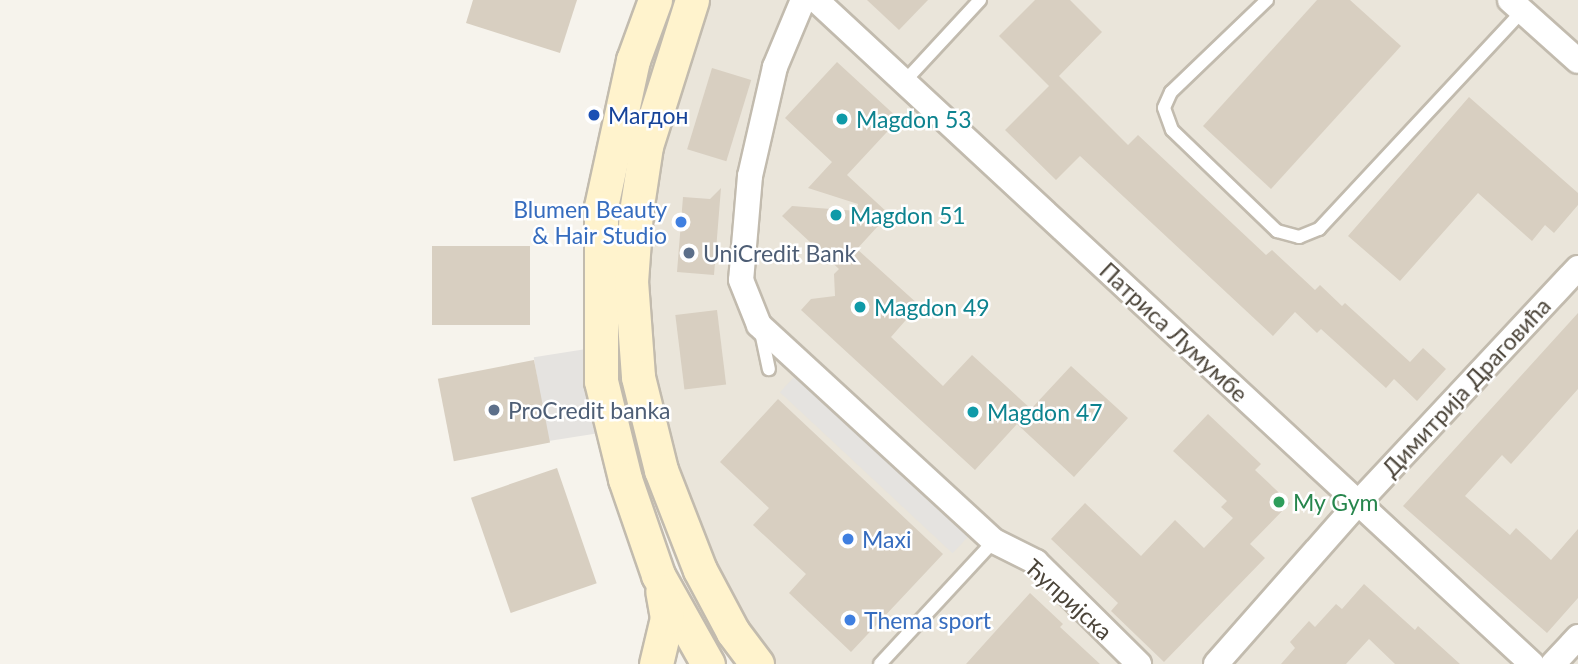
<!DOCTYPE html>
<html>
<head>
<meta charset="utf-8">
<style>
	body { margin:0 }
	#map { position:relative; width:1578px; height:664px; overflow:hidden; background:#f6f3ec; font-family:Lato,sans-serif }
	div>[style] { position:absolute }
	.residential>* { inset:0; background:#eae5da }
	.parking>* { inset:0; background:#e5e3e0; transform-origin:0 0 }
	.building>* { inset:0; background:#d8cfc1; transform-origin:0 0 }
	.roads { filter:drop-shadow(2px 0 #c2bbae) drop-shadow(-2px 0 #c2bbae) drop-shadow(0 2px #c2bbae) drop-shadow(0 -2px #c2bbae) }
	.lane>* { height:12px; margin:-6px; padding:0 6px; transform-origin:6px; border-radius:6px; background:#fff }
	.street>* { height:24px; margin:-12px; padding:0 12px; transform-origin:12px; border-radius:12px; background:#fff }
	.secondary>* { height:33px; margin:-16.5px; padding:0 16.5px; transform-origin:16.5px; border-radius:16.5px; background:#fff3cd }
	.dots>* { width:19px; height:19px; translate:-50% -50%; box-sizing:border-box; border:4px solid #fff; border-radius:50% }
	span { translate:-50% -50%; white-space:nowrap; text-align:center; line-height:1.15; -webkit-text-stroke:5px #fff; paint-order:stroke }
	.transit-label { font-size:23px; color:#164399 }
	.left { translate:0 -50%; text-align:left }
	.culture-label { font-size:23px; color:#0d838f }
	.shop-label { font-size:23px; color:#366cbe }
	.right { translate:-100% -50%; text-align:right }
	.service-label { font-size:23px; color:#4e5e75 }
	.street-label { font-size:23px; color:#4b4439 }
	.leisure-label { font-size:23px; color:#27864d }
</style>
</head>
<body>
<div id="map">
	<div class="residential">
		<i style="clip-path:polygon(702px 0,1578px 0,1578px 664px,769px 664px,743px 631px,664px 444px,642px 346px,655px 153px)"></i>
	</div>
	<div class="parking">
		<i style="left:599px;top:347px;width:85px;height:66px;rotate:81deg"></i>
		<i style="left:797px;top:374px;width:236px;height:25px;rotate:43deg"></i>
	</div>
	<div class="building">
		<i style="clip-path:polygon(473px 0,577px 0,560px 53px,466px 23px)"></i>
		<i style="clip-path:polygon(867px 0,928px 0,899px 30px)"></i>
		<i style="clip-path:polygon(1035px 0,1070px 0,1102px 32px,1059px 76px,1128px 145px,1138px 135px,1266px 255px,1272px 250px,1315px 290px,1320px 285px,1342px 306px,1345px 303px,1410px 362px,1423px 348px,1446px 369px,1417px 401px,1394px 379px,1386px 388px,1321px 329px,1317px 333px,1295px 312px,1273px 336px,1080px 156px,1056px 180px,1005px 130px,1049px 86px,999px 36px)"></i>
		<i style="clip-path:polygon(1317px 0,1350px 0,1401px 46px,1271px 189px,1203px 126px)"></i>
		<i style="clip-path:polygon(837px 62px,899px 119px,847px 175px,889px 214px,857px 249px,919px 305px,891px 337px,943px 386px,972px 355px,1031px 409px,1071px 366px,1128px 418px,1074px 477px,1017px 424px,975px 470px,801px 310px,811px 299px,835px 296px,834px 274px,839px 269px,782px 216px,792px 206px,857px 211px,858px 204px,808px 188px,832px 162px,785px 118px)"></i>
		<i style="left:712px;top:68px;width:41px;height:85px;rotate:17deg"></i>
		<i style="clip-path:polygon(1469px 97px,1578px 193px,1578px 205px,1554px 233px,1545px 225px,1532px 241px,1478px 193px,1400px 281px,1348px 236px)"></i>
		<i style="clip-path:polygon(721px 188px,714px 275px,677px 272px,683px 197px,710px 199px)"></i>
		<i style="left:432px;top:246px;width:98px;height:79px"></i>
		<i style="left:717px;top:310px;width:75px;height:42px;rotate:83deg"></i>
		<i style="clip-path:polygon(1578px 313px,1578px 389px,1511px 464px,1502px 455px,1465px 496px,1510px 535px,1516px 528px,1551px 560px,1578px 529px,1578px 598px,1547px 633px,1403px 506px)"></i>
		<i style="left:534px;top:360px;width:84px;height:98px;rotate:79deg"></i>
		<i style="clip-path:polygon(778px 399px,943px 554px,851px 652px,789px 593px,806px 574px,753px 525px,769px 508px,720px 462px)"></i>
		<i style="clip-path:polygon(1208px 414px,1261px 464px,1255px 470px,1290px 503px,1250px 544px,1265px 558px,1164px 662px,1111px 611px,1118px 603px,1051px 539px,1085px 503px,1141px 556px,1175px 520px,1204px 548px,1233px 518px,1221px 507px,1227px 501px,1173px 451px)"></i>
		<i style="left:557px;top:468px;width:122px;height:91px;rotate:71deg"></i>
		<i style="clip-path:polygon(1364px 584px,1415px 630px,1418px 626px,1460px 664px,1395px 664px,1369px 639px,1346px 664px,1281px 664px,1295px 648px,1290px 642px,1309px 621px,1315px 627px,1336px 604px,1342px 609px)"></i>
		<i style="clip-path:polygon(1030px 593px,1063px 624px,1060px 627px,1100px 664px,966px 664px)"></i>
	</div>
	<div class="roads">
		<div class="lane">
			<i style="left:1267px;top:0;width:133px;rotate:136.2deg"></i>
			<i style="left:1171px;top:92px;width:17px;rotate:114deg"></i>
			<i style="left:1164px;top:108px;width:23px;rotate:70deg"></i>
			<i style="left:1172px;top:130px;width:146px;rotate:43.9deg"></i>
			<i style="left:1277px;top:231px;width:23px;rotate:15deg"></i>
			<i style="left:1299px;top:237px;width:22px;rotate:-22deg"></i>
			<i style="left:1319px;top:229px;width:298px;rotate:-47deg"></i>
			<i style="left:904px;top:82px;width:112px;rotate:-47.2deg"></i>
			<i style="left:761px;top:332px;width:38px;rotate:78deg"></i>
			<i style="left:880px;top:664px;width:168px;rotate:-47.2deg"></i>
		</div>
		<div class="street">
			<i style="left:803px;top:0;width:73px;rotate:112.7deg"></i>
			<i style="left:775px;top:67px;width:112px;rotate:102.9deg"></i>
			<i style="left:750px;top:176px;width:104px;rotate:94.9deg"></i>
			<i style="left:741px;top:280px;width:48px;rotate:68.2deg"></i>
			<i style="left:759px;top:325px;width:319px;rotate:42.6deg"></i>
			<i style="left:994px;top:541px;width:47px;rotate:26.6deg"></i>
			<i style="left:1036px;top:562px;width:145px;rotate:44.7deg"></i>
			<i style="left:816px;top:0;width:976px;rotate:42.84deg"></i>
			<i style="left:1510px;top:0;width:91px;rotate:41.9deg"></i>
			<i style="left:1216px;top:664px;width:215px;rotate:-48.6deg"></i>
			<i style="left:1358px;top:503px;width:322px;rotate:-46.9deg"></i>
			<i style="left:1553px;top:664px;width:37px;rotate:-47deg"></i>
		</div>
		<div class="secondary">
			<i style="left:655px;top:0;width:64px;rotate:110.1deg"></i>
			<i style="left:633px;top:60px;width:150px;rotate:102.3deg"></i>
			<i style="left:601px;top:207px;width:174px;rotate:90deg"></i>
			<i style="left:601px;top:381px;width:101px;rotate:76.2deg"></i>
			<i style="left:625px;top:479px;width:102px;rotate:71deg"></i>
			<i style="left:658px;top:575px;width:102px;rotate:60.7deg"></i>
			<i style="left:692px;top:0;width:153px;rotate:107.5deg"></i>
			<i style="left:646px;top:146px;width:67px;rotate:98.6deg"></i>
			<i style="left:636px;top:212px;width:69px;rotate:94.1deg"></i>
			<i style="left:631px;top:281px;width:96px;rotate:85.8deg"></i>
			<i style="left:638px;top:377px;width:96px;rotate:76.1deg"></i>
			<i style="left:661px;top:470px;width:107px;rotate:68.7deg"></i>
			<i style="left:700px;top:570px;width:70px;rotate:62deg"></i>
			<i style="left:733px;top:632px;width:40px;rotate:53deg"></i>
			<i style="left:656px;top:664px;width:47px;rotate:-76.6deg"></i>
			<i style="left:667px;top:618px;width:27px;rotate:-100deg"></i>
		</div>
	</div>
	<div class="dots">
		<i style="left:594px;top:115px;background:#1a4fb4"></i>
		<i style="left:842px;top:119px;background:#0f9aa8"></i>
		<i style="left:836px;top:215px;background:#0f9aa8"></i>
		<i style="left:681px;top:222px;background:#3f7fe0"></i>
		<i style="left:689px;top:253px;background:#5c6f8a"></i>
		<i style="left:860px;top:307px;background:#0f9aa8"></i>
		<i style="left:494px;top:410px;background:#5c6f8a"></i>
		<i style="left:973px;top:412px;background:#0f9aa8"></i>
		<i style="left:1279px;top:502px;background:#2e9e5b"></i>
		<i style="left:848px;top:539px;background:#3f7fe0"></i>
		<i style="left:850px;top:620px;background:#3f7fe0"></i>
	</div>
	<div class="transit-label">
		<span class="left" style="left:608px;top:115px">Магдон</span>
	</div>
	<div class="culture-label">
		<span class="left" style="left:856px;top:119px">Magdon 53</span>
		<span class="left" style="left:850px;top:215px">Magdon 51</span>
		<span class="left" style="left:874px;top:307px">Magdon 49</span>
		<span class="left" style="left:987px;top:412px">Magdon 47</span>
	</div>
	<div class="shop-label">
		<span class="right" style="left:667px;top:222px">Blumen Beauty<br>&amp; Hair Studio</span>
		<span class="left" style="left:862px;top:539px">Maxi</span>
		<span class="left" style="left:864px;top:620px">Thema sport</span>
	</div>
	<div class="service-label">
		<span class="left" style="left:703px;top:253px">UniCredit Bank</span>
		<span class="left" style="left:508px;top:410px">ProCredit banka</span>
	</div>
	<div class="street-label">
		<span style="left:1174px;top:332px;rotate:43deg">Патриса Лумумбе</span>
		<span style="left:1466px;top:387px;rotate:-47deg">Димитрија Драговића</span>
		<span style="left:1069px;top:599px;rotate:42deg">Ћупријска</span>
	</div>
	<div class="leisure-label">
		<span class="left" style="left:1293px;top:502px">My Gym</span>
	</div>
</div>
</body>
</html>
